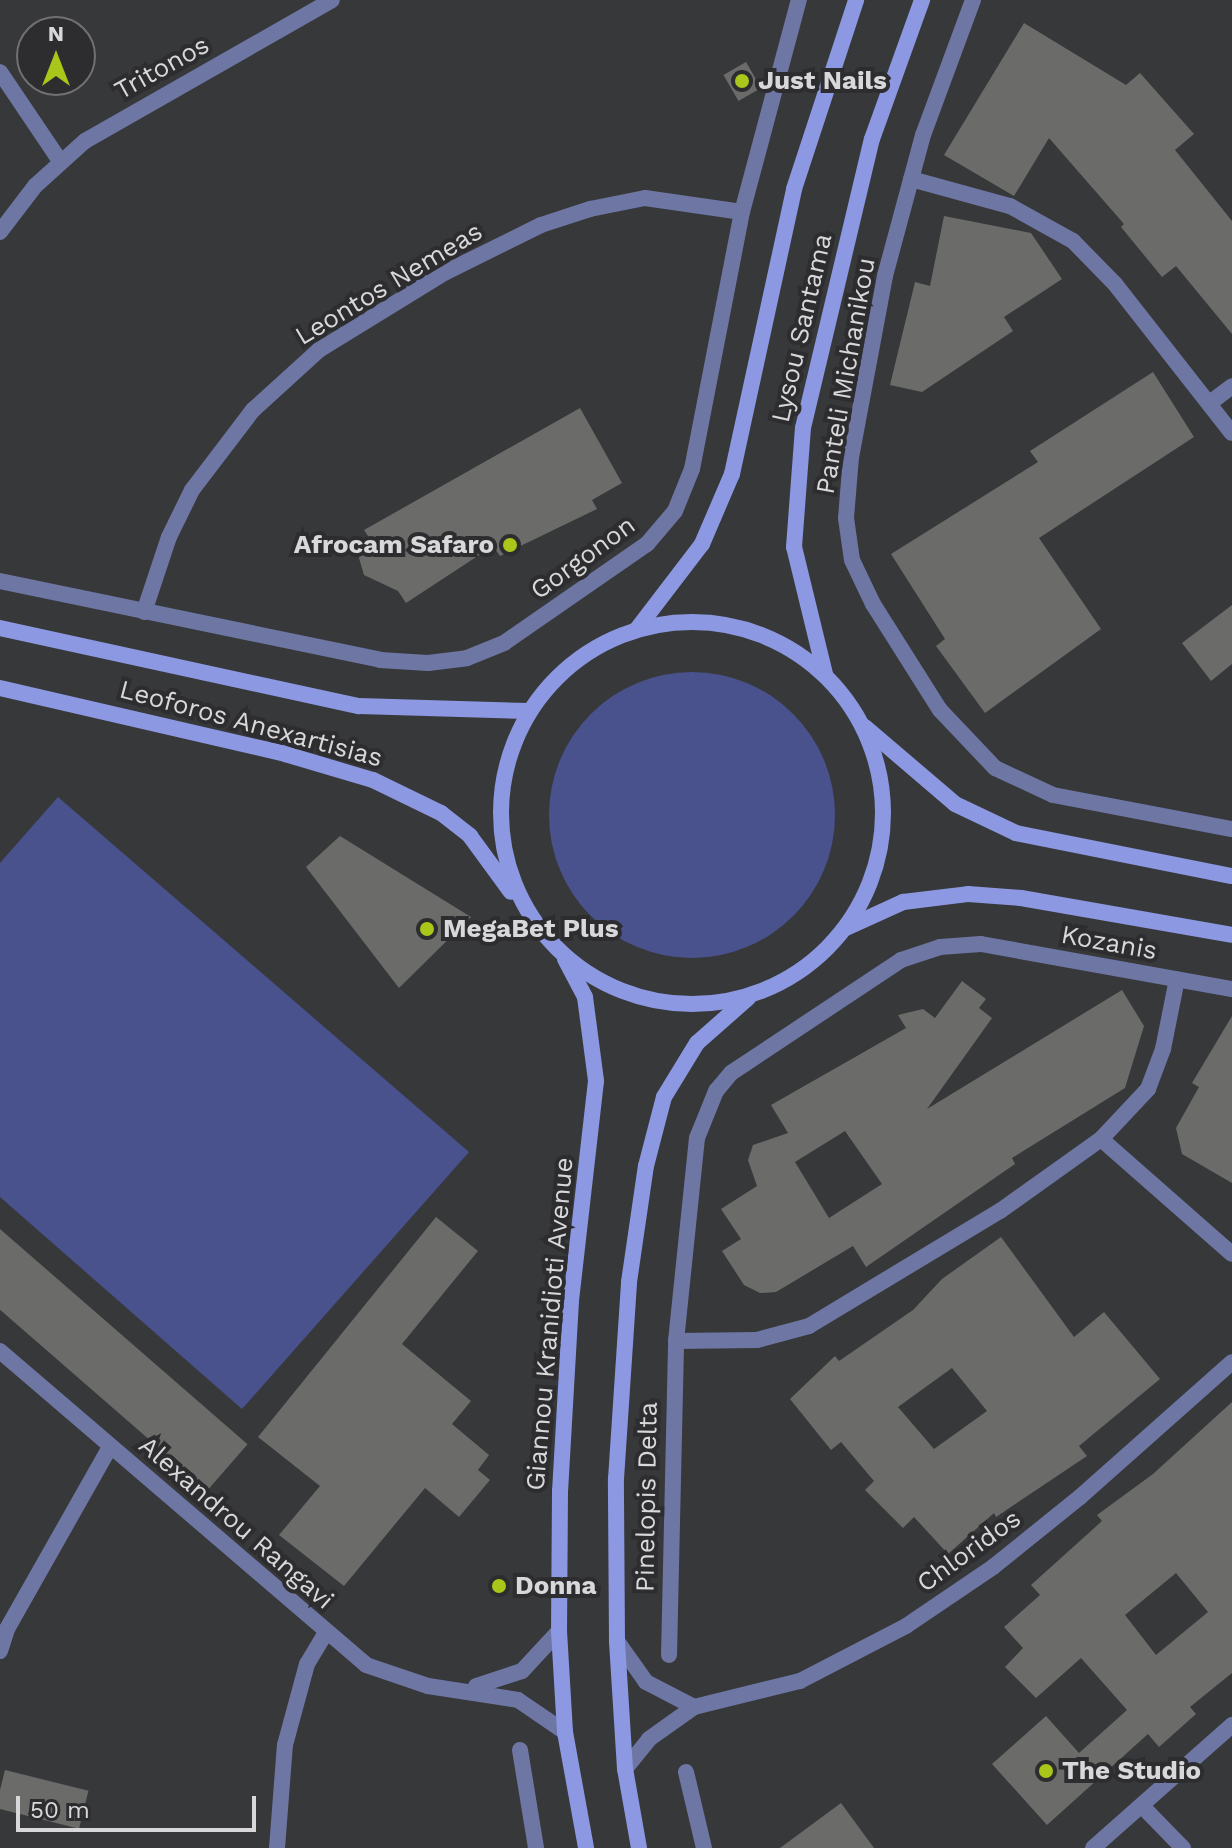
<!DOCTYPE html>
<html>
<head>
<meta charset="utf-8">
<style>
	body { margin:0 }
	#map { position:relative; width:1232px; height:1848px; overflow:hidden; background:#37383a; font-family:"Work Sans",sans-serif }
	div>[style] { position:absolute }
	.green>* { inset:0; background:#49528d }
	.round { border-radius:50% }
	.building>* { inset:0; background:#6b6b69; transform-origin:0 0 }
	.street>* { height:16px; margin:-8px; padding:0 8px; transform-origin:8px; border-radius:8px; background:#6e76a4 }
	.secondary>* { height:16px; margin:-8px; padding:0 8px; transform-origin:8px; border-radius:8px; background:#8c98e1 }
	.secondary>.ring { margin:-8px; padding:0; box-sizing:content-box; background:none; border:16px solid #8c98e1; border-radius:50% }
	.dots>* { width:22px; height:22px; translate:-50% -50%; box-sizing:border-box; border:4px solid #2d2d30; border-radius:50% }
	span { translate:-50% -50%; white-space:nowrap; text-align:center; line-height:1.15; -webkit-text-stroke:8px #2d2d30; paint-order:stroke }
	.street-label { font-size:26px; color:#d8d8da }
	.poi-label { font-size:26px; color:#d8d8da; font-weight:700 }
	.left { translate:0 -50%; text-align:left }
	.right { translate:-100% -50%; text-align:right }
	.north { position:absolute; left:16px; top:16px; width:80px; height:80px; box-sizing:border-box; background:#2d2d30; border:2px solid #717174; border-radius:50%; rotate:0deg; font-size:22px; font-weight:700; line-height:32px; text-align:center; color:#d8d8da }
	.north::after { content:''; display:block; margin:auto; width:28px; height:36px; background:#a9c71a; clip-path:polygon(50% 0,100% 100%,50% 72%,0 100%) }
	.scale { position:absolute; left:16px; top:1796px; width:240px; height:36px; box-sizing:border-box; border:4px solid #d8d8da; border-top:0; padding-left:10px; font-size:24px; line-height:28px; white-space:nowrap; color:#d8d8da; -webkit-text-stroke:6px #2d2d30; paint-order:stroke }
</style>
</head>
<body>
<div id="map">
	<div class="green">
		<i class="round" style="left:549px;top:672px;width:286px;height:286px"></i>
		<i style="clip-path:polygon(58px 797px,469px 1152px,242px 1409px,0 1197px,0 863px)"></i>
	</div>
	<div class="building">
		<i style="clip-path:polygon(1024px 23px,1126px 85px,1140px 73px,1194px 134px,1175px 150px,1232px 221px,1232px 334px,1176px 266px,1162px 277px,1121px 227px,1124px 224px,1049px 138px,1014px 196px,944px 155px)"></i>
		<i style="left:746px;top:62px;width:30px;height:26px;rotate:60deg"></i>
		<i style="clip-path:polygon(944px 216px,1031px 233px,1062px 279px,1004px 317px,1013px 331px,922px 392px,890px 385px,915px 282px,930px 286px)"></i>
		<i style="clip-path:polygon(1153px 372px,1194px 437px,1039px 538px,1101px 629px,985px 713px,936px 646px,945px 639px,891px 554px,1038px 462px,1030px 451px)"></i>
		<i style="clip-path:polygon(580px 408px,622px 483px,592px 500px,597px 509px,500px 556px,493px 546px,406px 603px,398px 591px,364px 575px,359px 558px,368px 536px,364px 530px)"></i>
		<i style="clip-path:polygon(1232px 605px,1232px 664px,1211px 681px,1182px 643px)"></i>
		<i style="clip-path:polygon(340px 836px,471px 917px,399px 988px,306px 867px)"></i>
		<i style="clip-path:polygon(evenodd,962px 981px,986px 999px,979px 1008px,992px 1018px,927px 1109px,1122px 990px,1144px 1026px,1125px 1088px,1012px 1158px,1015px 1164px,866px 1267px,853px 1246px,776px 1292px,760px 1293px,744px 1285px,722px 1251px,741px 1239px,721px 1209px,757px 1186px,748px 1160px,753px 1145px,788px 1133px,771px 1105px,906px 1028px,898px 1015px,923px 1009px,935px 1018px,962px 981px,845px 1131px,882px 1184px,829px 1218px,795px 1162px,845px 1131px)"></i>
		<i style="clip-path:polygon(1232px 1016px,1232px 1183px,1182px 1154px,1176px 1128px,1199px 1087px,1192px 1083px)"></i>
		<i style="clip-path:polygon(436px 1217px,478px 1251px,402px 1344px,471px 1401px,452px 1424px,489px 1455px,478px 1470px,490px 1480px,459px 1517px,425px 1488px,344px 1586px,279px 1535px,320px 1486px,258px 1437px)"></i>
		<i style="left:0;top:1229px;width:328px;height:61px;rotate:41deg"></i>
		<i style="clip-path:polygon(evenodd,1001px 1237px,1074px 1337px,1104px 1312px,1160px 1379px,1079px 1446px,1087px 1456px,996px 1517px,994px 1513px,948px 1554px,914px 1517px,903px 1528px,865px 1490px,874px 1481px,841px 1442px,831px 1450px,790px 1399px,835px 1356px,839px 1361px,913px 1310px,942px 1279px,1001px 1237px,952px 1368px,987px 1411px,934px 1449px,898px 1407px,952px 1368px)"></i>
		<i style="clip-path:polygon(evenodd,1232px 1402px,1232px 1673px,1190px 1707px,1196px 1714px,1159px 1747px,1148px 1734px,1047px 1825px,992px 1764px,1046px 1716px,1079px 1753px,1127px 1710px,1081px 1658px,1036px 1698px,1005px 1667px,1023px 1648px,1004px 1627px,1040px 1595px,1031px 1585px,1102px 1521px,1097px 1515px,1153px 1474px,1232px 1402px,1176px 1573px,1208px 1612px,1156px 1655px,1125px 1615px,1176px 1573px)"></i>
		<i style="left:5px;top:1770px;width:86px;height:39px;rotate:14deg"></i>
		<i style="clip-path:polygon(841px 1803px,874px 1848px,780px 1848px)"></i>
	</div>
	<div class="street">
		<i style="left:973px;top:0;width:144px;rotate:110.3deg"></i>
		<i style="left:923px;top:135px;width:146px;rotate:105.1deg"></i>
		<i style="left:885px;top:276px;width:184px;rotate:100.6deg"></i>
		<i style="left:851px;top:457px;width:61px;rotate:94.7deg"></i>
		<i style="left:846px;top:518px;width:42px;rotate:81.9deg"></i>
		<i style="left:852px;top:560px;width:49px;rotate:64.5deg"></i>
		<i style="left:873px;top:604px;width:125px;rotate:57.7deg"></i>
		<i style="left:940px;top:710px;width:80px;rotate:46.5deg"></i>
		<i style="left:995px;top:768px;width:64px;rotate:25deg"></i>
		<i style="left:1053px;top:795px;width:182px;rotate:10.8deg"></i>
		<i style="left:0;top:72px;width:107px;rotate:56deg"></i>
		<i style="left:911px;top:179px;width:103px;rotate:15.3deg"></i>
		<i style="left:1010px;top:206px;width:72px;rotate:29.1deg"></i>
		<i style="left:1073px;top:241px;width:60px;rotate:45.7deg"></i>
		<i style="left:1115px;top:284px;width:189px;rotate:51.9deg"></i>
		<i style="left:0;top:232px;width:58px;rotate:-52.7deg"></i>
		<i style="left:35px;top:186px;width:67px;rotate:-42deg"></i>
		<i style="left:85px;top:141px;width:284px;rotate:-29.7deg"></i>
		<i style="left:1211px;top:402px;width:26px;rotate:-37deg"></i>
		<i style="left:0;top:581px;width:388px;rotate:11.7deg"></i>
		<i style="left:380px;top:660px;width:48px;rotate:3.6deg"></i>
		<i style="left:428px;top:663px;width:39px;rotate:-7deg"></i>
		<i style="left:467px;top:658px;width:40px;rotate:-22deg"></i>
		<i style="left:504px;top:643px;width:174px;rotate:-34.7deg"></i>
		<i style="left:647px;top:544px;width:43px;rotate:-49.7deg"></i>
		<i style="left:675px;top:511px;width:45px;rotate:-68deg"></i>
		<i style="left:692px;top:469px;width:262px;rotate:-79deg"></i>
		<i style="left:742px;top:212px;width:220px;rotate:-75deg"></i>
		<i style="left:144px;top:612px;width:79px;rotate:-71.6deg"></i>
		<i style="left:169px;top:537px;width:52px;rotate:-63.9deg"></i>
		<i style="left:192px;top:490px;width:101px;rotate:-52.7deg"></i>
		<i style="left:253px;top:410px;width:89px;rotate:-42.3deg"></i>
		<i style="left:319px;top:350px;width:149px;rotate:-31.6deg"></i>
		<i style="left:446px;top:272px;width:106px;rotate:-26.3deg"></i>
		<i style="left:541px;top:225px;width:52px;rotate:-18.1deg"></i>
		<i style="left:590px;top:209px;width:56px;rotate:-11.3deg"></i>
		<i style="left:645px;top:198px;width:98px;rotate:8.2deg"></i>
		<i style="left:1101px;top:1139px;width:174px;rotate:41.3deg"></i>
		<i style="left:676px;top:1341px;width:81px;rotate:-0.7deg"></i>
		<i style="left:757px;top:1340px;width:54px;rotate:-15.1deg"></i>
		<i style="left:809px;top:1326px;width:223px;rotate:-31.1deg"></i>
		<i style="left:1000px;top:1211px;width:124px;rotate:-35.5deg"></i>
		<i style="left:1101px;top:1139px;width:69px;rotate:-46.8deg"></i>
		<i style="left:1148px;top:1089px;width:43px;rotate:-69.4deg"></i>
		<i style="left:1163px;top:1049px;width:71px;rotate:-78.7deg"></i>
		<i style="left:0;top:1351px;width:482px;rotate:40.6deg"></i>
		<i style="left:366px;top:1665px;width:65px;rotate:18.7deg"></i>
		<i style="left:428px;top:1686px;width:91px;rotate:8.8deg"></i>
		<i style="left:518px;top:1700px;width:57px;rotate:34.2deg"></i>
		<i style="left:617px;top:1641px;width:50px;rotate:54.7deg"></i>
		<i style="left:646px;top:1682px;width:54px;rotate:27.5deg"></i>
		<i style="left:0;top:1651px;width:23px;rotate:-72deg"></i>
		<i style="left:7px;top:1629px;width:209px;rotate:-60.5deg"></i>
		<i style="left:669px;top:1655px;width:314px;rotate:-88.7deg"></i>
		<i style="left:676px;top:1341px;width:204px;rotate:-84.1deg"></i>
		<i style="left:697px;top:1138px;width:51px;rotate:-68deg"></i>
		<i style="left:716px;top:1091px;width:23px;rotate:-50deg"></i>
		<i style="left:731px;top:1073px;width:204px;rotate:-33.6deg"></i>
		<i style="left:901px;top:960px;width:41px;rotate:-18.4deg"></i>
		<i style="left:940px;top:947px;width:41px;rotate:-4.2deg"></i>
		<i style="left:981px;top:944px;width:255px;rotate:10.2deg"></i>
		<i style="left:476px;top:1686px;width:48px;rotate:-18.1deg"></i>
		<i style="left:522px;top:1671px;width:54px;rotate:-47.2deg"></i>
		<i style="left:520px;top:1750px;width:99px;rotate:80.7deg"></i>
		<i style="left:625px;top:1769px;width:38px;rotate:-51deg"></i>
		<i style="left:649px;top:1739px;width:55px;rotate:-35.4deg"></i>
		<i style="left:694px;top:1707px;width:109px;rotate:-13.8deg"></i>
		<i style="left:800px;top:1681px;width:119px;rotate:-27.4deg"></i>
		<i style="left:906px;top:1626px;width:105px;rotate:-34.1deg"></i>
		<i style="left:993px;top:1567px;width:112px;rotate:-38.8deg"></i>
		<i style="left:1080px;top:1497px;width:203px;rotate:-41.6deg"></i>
		<i style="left:686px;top:1772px;width:78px;rotate:76.7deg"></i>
		<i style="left:1142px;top:1806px;width:59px;rotate:45.7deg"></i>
		<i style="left:277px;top:1848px;width:103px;rotate:-85.6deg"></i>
		<i style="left:285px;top:1745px;width:84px;rotate:-74.8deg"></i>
		<i style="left:307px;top:1664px;width:37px;rotate:-59deg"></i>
		<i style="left:1093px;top:1848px;width:186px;rotate:-41.5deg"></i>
	</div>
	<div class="secondary">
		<i class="ring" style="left:501px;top:622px;width:366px;height:366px"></i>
		<i style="left:0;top:628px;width:367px;rotate:12.3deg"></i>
		<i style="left:359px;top:706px;width:170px;rotate:1.7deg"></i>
		<i style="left:637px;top:629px;width:107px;rotate:-52.6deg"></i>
		<i style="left:702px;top:544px;width:76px;rotate:-66.8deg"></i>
		<i style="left:732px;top:474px;width:292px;rotate:-77.7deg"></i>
		<i style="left:794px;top:189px;width:199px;rotate:-71.8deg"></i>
		<i style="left:825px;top:674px;width:131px;rotate:-103.7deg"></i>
		<i style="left:794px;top:547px;width:119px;rotate:-85.7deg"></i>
		<i style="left:803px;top:428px;width:297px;rotate:-76.6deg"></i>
		<i style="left:872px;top:139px;width:148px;rotate:-70.2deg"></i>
		<i style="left:0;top:688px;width:293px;rotate:13deg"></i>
		<i style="left:285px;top:754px;width:92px;rotate:16.5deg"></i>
		<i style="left:373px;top:780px;width:76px;rotate:25.9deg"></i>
		<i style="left:441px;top:813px;width:37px;rotate:38deg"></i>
		<i style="left:470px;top:836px;width:69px;rotate:53.8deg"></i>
		<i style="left:865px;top:727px;width:118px;rotate:40.5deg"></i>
		<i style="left:955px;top:804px;width:68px;rotate:25.4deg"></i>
		<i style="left:1016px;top:833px;width:220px;rotate:11.3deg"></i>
		<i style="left:846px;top:928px;width:63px;rotate:-24.5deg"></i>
		<i style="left:903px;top:902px;width:65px;rotate:-7deg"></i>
		<i style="left:968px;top:894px;width:53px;rotate:4.3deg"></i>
		<i style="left:1021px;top:898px;width:214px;rotate:9.9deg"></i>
		<i style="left:565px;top:959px;width:43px;rotate:62.2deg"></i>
		<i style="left:585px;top:997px;width:85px;rotate:82.5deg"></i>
		<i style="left:596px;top:1081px;width:221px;rotate:96.5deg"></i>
		<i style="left:571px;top:1301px;width:190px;rotate:93.3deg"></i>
		<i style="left:560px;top:1491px;width:140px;rotate:90.4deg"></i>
		<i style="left:559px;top:1631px;width:101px;rotate:86.6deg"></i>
		<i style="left:565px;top:1732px;width:118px;rotate:79.7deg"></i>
		<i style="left:639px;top:1848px;width:80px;rotate:-100deg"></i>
		<i style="left:625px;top:1769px;width:128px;rotate:-93.6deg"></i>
		<i style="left:617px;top:1641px;width:162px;rotate:-90.4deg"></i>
		<i style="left:616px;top:1479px;width:197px;rotate:-86.2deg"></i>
		<i style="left:629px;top:1282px;width:117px;rotate:-81.7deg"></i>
		<i style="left:646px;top:1166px;width:71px;rotate:-75.4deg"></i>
		<i style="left:664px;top:1097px;width:63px;rotate:-58.6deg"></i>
		<i style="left:697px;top:1043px;width:68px;rotate:-41.4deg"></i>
	</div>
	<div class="dots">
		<i style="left:742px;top:81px;background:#a9c71a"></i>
		<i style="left:510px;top:545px;background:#a9c71a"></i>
		<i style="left:427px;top:929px;background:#a9c71a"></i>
		<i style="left:499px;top:1586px;background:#a9c71a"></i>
		<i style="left:1046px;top:1771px;background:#a9c71a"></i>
	</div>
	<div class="street-label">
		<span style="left:162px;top:68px;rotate:-29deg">Tritonos</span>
		<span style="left:389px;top:284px;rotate:-31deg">Leontos Nemeas</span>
		<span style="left:802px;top:328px;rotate:-77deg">Lysou Santama</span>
		<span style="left:846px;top:376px;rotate:-80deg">Panteli Michanikou</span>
		<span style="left:583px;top:558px;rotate:-36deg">Gorgonon</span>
		<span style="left:251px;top:724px;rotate:15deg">Leoforos Anexartisias</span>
		<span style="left:1109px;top:943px;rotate:10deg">Kozanis</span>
		<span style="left:550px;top:1324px;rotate:-85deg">Giannou Kranidioti Avenue</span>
		<span style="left:647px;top:1497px;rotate:-89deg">Pinelopis Delta</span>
		<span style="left:236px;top:1523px;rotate:41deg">Alexandrou Rangavi</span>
		<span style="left:969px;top:1551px;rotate:-36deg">Chloridos</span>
	</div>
	<div class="poi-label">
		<span class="left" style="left:758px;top:81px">Just Nails</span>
		<span class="right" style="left:494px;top:545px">Afrocam Safaro</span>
		<span class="left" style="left:443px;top:929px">MegaBet Plus</span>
		<span class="left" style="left:515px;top:1586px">Donna</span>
		<span class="left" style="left:1062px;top:1771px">The Studio</span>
	</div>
	<div class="north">N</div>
	<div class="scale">50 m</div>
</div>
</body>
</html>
